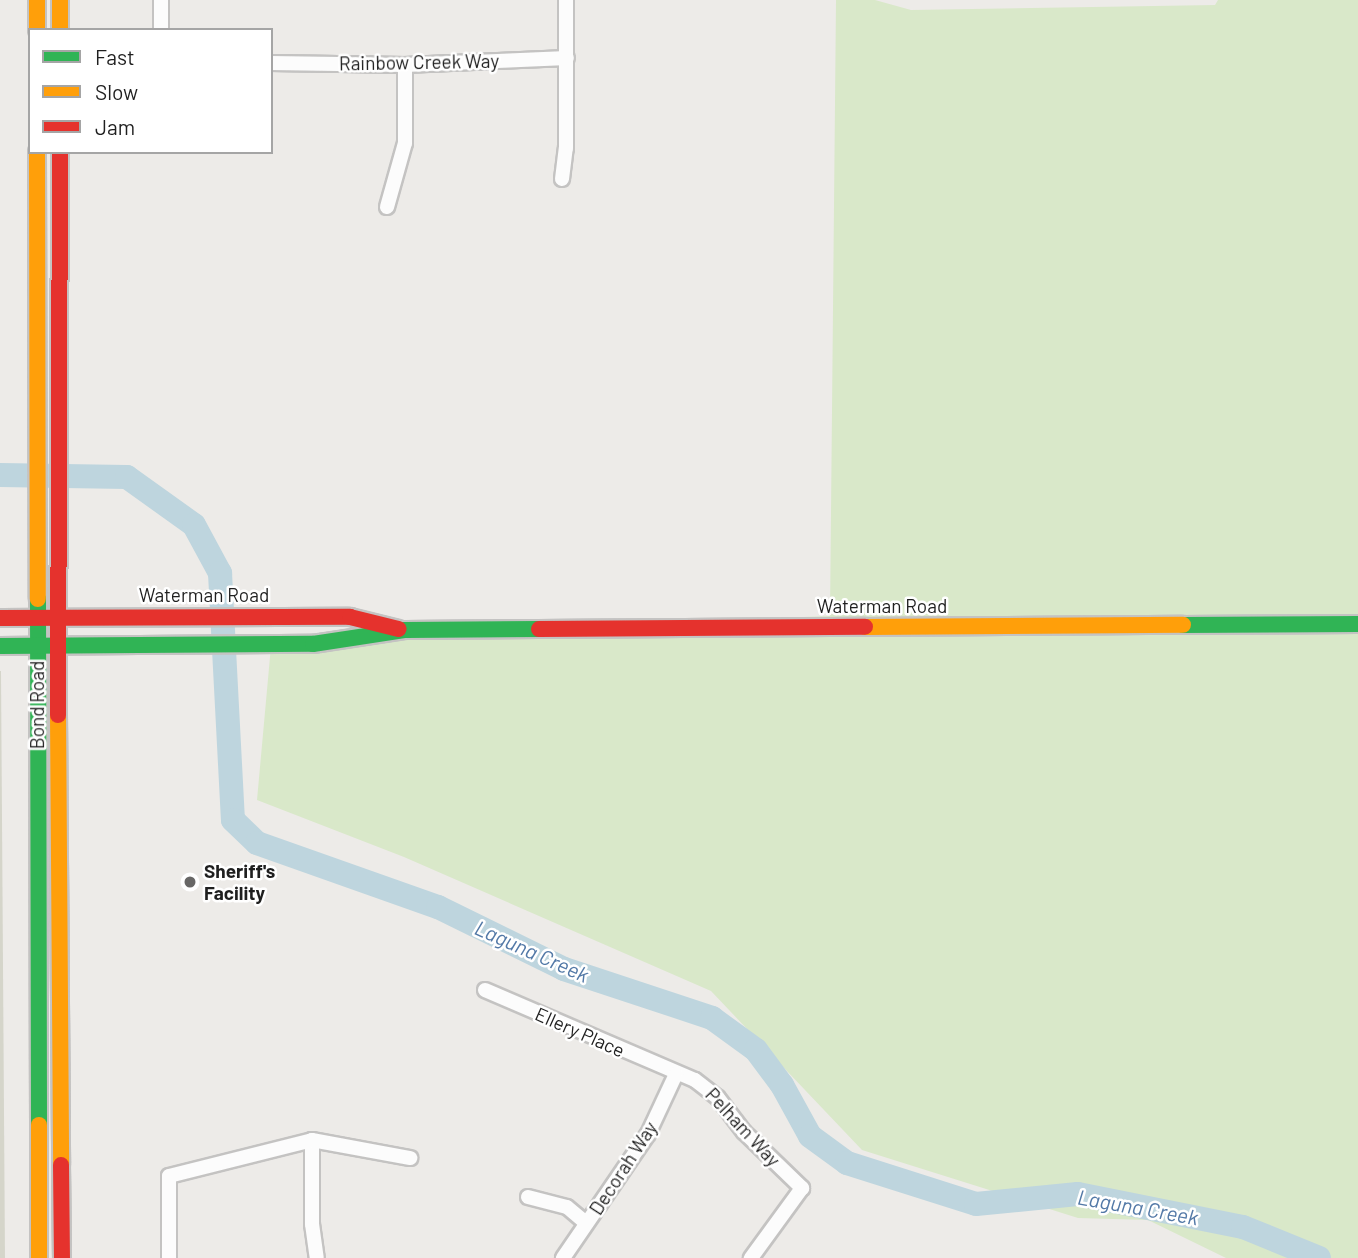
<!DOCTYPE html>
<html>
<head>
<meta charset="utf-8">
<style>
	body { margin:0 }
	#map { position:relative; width:1358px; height:1258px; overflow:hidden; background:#edebe8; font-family:Barlow,sans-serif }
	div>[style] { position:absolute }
	.construction>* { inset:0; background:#d5d5ca }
	.grass>* { inset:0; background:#d9e8c9 }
	.river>* { height:24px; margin:-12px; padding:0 12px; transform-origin:12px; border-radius:12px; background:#bed5de }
	.roads { filter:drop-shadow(2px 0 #c4c3c2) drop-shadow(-2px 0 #c4c3c2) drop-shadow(0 2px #c4c3c2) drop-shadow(0 -2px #c4c3c2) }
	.street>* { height:14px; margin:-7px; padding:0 7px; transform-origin:7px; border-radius:7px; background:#fcfcfc }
	.fast>* { height:16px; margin:-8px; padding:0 8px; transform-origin:8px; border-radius:8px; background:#30b455 }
	.slow>* { height:16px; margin:-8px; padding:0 8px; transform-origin:8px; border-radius:8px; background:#ff9f0a }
	.jam>* { height:16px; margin:-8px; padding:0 8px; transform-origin:8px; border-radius:8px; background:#e5322d }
	.dots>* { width:19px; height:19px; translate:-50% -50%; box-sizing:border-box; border:4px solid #fff; border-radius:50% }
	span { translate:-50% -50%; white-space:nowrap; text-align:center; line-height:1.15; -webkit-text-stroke:5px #fff; paint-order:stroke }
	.street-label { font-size:19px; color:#1f1f1f }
	.poi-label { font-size:19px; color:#1f1f1f; font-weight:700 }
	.left { translate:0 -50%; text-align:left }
	.water-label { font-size:21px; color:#5379a7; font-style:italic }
	.legend { position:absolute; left:28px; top:28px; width:245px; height:126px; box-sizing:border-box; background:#fff; border:2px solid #a5a5a5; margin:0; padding:9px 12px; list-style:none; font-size:21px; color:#1f1f1f }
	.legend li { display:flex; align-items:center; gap:14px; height:35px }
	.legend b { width:35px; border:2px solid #a5a5a5 }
</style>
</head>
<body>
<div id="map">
	<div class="construction">
		<i style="clip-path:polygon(0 671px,1px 671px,5px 1258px,0 1258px)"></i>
	</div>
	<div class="grass">
		<i style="clip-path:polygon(836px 0,875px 0,911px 10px,1215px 5px,1218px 0,1358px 0,1358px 1258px,1226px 1258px,1148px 1220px,1078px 1218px,862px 1150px,711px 991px,404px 857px,257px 800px,271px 646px,456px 630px,830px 616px)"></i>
	</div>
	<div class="river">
		<i style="left:0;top:475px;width:127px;rotate:0.9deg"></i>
		<i style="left:127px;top:477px;width:82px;rotate:35.6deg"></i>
		<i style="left:194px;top:525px;width:55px;rotate:61.6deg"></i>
		<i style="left:220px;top:573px;width:247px;rotate:87deg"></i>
		<i style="left:233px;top:820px;width:33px;rotate:44deg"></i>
		<i style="left:257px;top:843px;width:192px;rotate:19.5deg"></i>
		<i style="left:438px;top:907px;width:140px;rotate:26.2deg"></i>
		<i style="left:564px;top:969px;width:156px;rotate:18.3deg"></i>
		<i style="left:712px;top:1018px;width:54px;rotate:36deg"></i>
		<i style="left:756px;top:1050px;width:44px;rotate:53.4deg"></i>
		<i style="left:782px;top:1085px;width:58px;rotate:61.2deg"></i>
		<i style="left:810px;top:1136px;width:46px;rotate:36.1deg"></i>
		<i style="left:847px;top:1163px;width:135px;rotate:17.6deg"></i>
		<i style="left:976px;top:1204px;width:102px;rotate:-5.6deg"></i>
		<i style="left:1078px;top:1194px;width:168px;rotate:11.3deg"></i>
		<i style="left:1243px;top:1227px;width:82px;rotate:22.2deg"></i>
	</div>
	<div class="roads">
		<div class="street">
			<i style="left:161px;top:0;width:30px;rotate:90deg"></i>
			<i style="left:271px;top:63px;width:134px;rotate:0.9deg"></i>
			<i style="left:405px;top:65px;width:162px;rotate:-2.5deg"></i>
			<i style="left:562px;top:179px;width:31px;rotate:-83deg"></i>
			<i style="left:566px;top:148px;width:148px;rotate:-90deg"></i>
			<i style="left:387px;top:207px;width:66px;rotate:-74.3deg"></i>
			<i style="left:405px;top:143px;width:78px;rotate:-90deg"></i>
			<i style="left:485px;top:990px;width:228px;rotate:23.2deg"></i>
			<i style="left:695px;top:1080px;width:29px;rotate:38deg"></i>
			<i style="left:718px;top:1098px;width:43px;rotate:52.6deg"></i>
			<i style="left:744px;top:1132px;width:81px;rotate:44deg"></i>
			<i style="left:802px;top:1188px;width:87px;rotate:126.1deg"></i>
			<i style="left:312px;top:1140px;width:84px;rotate:90deg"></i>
			<i style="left:312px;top:1224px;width:34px;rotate:82deg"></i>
			<i style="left:528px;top:1197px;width:40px;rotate:14.4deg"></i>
			<i style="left:567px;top:1207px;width:25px;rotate:40deg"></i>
			<i style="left:169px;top:1258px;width:82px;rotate:-90deg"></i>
			<i style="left:169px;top:1176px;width:147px;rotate:-14.1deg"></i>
			<i style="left:312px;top:1140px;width:100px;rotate:10.4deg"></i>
			<i style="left:563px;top:1258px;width:150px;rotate:-55.6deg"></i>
			<i style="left:648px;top:1134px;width:66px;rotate:-65deg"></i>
		</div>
		<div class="fast">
			<i style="left:38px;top:599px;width:526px;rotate:89.89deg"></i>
			<i style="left:1183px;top:625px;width:175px;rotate:-0.3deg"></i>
			<i style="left:0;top:646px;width:313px;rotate:-0.4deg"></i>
			<i style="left:313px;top:644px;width:94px;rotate:-8.6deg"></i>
			<i style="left:406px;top:630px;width:133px;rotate:-0.4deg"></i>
		</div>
		<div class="slow">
			<i style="left:37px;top:0;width:30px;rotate:90deg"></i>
			<i style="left:60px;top:0;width:30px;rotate:90deg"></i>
			<i style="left:37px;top:152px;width:447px;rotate:89.9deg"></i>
			<i style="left:865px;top:627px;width:318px;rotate:-0.4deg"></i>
			<i style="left:58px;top:715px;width:450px;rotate:89.6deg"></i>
			<i style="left:39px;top:1125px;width:133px;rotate:90deg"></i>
		</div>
		<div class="jam">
			<i style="left:0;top:618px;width:350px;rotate:-0.2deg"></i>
			<i style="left:350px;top:617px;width:50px;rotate:13.8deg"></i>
			<i style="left:539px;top:629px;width:326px;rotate:-0.4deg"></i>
			<i style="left:58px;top:715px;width:563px;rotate:-89.8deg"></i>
			<i style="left:61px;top:1165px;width:93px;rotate:89.4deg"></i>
		</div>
	</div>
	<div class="dots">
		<i style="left:190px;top:882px;background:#676665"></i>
	</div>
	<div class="street-label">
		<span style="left:419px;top:62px;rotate:-1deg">Rainbow Creek Way</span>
		<span style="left:204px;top:595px">Waterman Road</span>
		<span style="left:882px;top:606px">Waterman Road</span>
		<span style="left:37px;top:705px;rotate:-90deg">Bond Road</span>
		<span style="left:580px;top:1032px;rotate:24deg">Ellery Place</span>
		<span style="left:743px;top:1127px;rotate:47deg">Pelham Way</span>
		<span style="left:623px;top:1168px;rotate:-57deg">Decorah Way</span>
	</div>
	<div class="poi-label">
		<span class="left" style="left:204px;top:882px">Sheriff's<br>Facility</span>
	</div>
	<div class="water-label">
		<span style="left:532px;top:951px;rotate:24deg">Laguna Creek</span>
		<span style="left:1138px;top:1207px;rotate:10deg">Laguna Creek</span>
	</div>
	<ul class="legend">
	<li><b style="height:9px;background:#30b455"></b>Fast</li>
	<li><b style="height:9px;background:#ff9f0a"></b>Slow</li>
	<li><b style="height:9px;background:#e5322d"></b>Jam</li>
	</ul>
</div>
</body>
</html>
